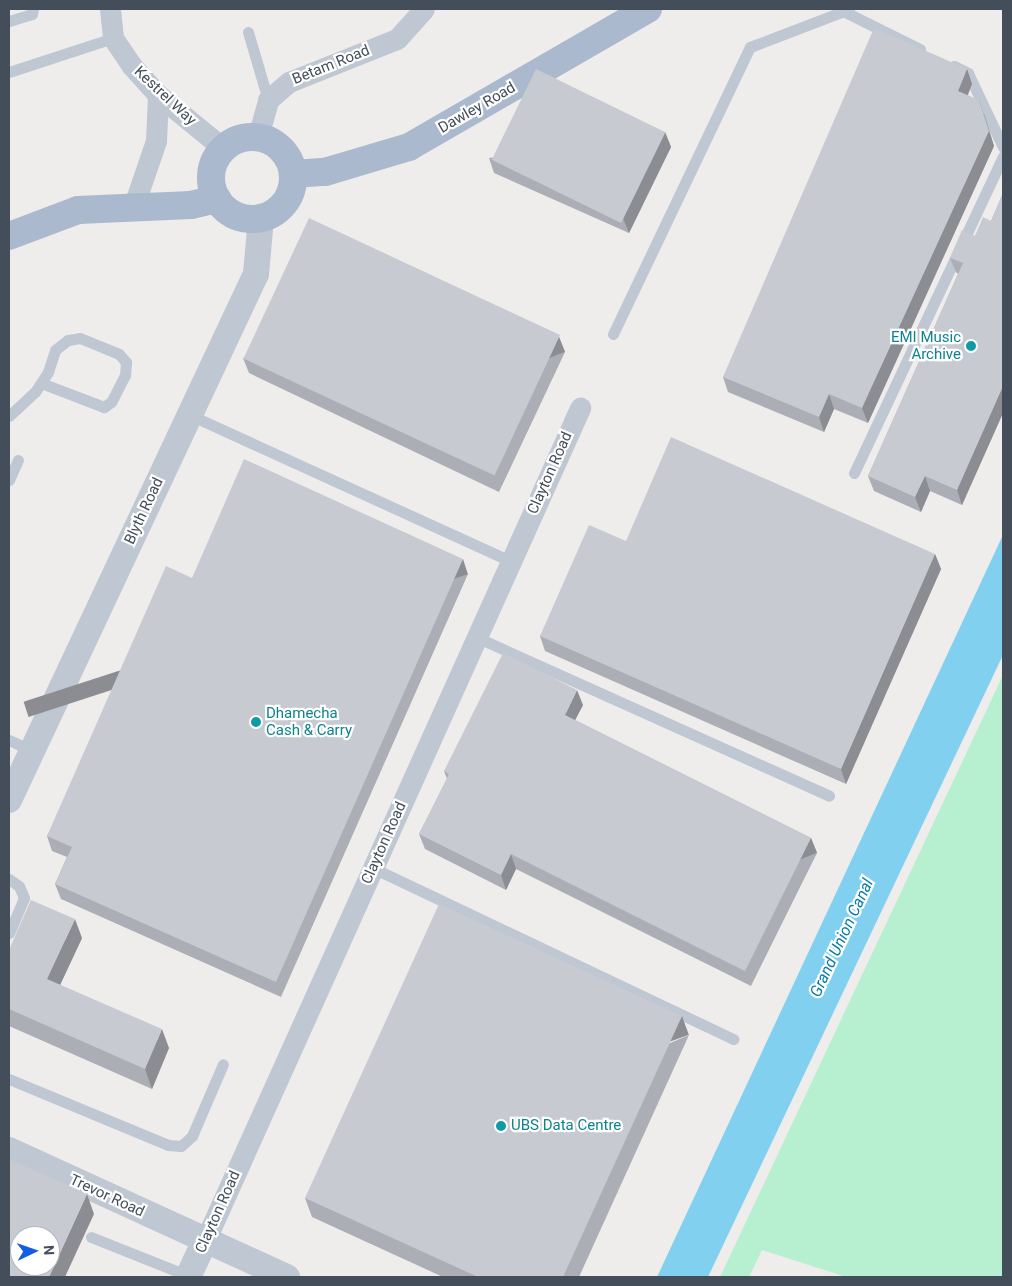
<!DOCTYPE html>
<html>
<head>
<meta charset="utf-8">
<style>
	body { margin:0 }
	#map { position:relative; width:1012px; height:1286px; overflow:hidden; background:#efecec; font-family:Roboto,sans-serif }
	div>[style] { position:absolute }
	.green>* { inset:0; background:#b7f0d1 }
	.water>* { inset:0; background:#82d0ef }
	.service>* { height:11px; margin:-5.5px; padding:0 5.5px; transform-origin:5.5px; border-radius:5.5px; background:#bec7d2 }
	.minor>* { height:21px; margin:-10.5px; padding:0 10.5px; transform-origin:10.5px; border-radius:10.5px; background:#bec7d2 }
	.tertiary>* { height:26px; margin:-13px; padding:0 13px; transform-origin:13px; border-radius:13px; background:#bec7d2 }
	.primary>* { height:28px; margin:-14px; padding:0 14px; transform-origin:14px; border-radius:14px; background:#aab9cd }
	.primary>.ring { margin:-14px; padding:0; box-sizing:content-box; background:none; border:28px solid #aab9cd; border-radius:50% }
	.wall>* { inset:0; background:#acaeb5 }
	.shaded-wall>* { inset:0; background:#8c8d93; transform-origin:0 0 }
	.building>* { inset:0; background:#c8cad2; transform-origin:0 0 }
	.dots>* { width:14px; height:14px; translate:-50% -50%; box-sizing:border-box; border:2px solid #fff; border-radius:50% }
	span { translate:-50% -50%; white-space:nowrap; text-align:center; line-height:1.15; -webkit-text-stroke:4.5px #fff; paint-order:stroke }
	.street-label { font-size:15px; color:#444e5a }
	.culture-label { font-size:15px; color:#0d838f }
	.right { translate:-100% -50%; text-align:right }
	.left { translate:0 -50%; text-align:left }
	.water-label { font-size:16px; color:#067bab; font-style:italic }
	.frame { position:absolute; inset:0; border:10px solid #444e5a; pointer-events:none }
	.north { position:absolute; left:10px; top:1226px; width:50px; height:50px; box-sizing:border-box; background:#fff; border:1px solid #b4b8bd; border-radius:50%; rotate:87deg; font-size:14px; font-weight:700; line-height:20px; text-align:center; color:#444e5a }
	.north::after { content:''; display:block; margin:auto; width:18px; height:22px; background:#115de4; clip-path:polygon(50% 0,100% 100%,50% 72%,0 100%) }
</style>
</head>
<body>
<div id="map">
	<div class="green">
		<i style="clip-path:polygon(1003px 675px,1003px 1277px,846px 1277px,762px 1250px,749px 1277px,720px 1277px)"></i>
	</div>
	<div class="water">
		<i style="clip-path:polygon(1003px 480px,1003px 655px,708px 1277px,657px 1277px,1002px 537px)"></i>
	</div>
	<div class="service">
		<i style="left:843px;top:11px;width:86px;rotate:26.3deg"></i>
		<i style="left:9px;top:21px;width:24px;rotate:-17deg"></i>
		<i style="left:32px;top:14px;width:5px;rotate:-79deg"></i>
		<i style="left:248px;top:32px;width:71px;rotate:73.6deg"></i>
		<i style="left:954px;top:66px;width:16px;rotate:27deg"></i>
		<i style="left:968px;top:73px;width:82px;rotate:64.7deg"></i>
		<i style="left:9px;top:72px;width:109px;rotate:-18.1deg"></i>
		<i style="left:613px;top:334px;width:318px;rotate:-64.5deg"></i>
		<i style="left:750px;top:47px;width:106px;rotate:-21deg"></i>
		<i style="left:190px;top:415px;width:353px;rotate:24.5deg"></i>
		<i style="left:9px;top:416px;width:35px;rotate:-43deg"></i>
		<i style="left:35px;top:392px;width:24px;rotate:-57deg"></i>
		<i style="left:48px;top:372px;width:23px;rotate:-72deg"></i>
		<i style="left:55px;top:350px;width:16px;rotate:-38deg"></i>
		<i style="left:68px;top:340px;width:12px;rotate:-9deg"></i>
		<i style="left:80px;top:338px;width:42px;rotate:22.3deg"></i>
		<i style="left:119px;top:354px;width:11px;rotate:49deg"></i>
		<i style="left:126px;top:362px;width:13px;rotate:94deg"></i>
		<i style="left:125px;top:375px;width:30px;rotate:117deg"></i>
		<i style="left:111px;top:402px;width:9px;rotate:144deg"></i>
		<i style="left:104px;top:407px;width:67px;rotate:-159.1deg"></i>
		<i style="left:854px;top:473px;width:350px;rotate:-64.8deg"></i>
		<i style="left:9px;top:480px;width:22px;rotate:-66deg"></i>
		<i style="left:476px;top:637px;width:387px;rotate:24.2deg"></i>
		<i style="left:9px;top:740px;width:23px;rotate:25deg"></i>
		<i style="left:373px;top:868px;width:399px;rotate:25.4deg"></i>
		<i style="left:9px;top:879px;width:12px;rotate:35deg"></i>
		<i style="left:19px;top:886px;width:13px;rotate:67deg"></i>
		<i style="left:24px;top:898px;width:38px;rotate:113deg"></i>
		<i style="left:9px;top:1079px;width:172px;rotate:22.5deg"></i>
		<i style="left:168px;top:1145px;width:13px;rotate:4deg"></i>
		<i style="left:181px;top:1146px;width:15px;rotate:-42deg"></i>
		<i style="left:192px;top:1136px;width:78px;rotate:-66.7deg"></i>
		<i style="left:91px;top:1237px;width:105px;rotate:21.7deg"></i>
	</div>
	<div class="minor">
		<i style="left:110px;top:9px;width:29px;rotate:84deg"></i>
		<i style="left:113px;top:38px;width:34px;rotate:56deg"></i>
		<i style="left:132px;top:66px;width:39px;rotate:48deg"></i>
		<i style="left:158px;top:95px;width:84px;rotate:39.2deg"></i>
		<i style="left:258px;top:136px;width:37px;rotate:-74deg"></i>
		<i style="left:268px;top:100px;width:28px;rotate:-41deg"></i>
		<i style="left:289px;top:82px;width:116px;rotate:-21.7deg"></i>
		<i style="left:397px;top:39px;width:40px;rotate:-48deg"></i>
		<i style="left:133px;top:208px;width:71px;rotate:-71.1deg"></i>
		<i style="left:156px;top:141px;width:46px;rotate:-87.5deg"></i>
		<i style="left:205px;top:1241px;width:914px;rotate:-65.76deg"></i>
	</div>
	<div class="tertiary">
		<i style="left:9px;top:800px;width:581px;rotate:-64.85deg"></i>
		<i style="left:256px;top:274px;width:56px;rotate:-84.9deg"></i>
		<i style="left:9px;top:1150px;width:306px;rotate:24.6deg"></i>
		<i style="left:188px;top:1277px;width:40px;rotate:-65deg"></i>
	</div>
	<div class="primary">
		<i class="ring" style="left:211px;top:137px;width:54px;height:54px"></i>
		<i style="left:293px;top:174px;width:32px;rotate:-4deg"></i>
		<i style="left:325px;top:172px;width:88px;rotate:-16.6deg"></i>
		<i style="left:409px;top:147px;width:276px;rotate:-30deg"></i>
		<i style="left:9px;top:236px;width:74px;rotate:-20.6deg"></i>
		<i style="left:78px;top:210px;width:113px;rotate:-2.5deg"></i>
		<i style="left:191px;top:205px;width:27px;rotate:-13deg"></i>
	</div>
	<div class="wall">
		<i style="clip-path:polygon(967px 69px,972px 84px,968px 95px,985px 115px,994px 146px,868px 423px,834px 409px,824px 432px,728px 392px,723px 377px)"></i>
		<i style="clip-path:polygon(665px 132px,671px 147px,629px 233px,494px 173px,489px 158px)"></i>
		<i style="clip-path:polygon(1003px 193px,1003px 413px,962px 505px,930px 491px,921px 512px,874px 491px,868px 476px,958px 274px,956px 272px,950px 258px,991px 221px)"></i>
		<i style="clip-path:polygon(559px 337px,565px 352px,499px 492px,249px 373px,243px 358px)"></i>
		<i style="clip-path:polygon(626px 541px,935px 554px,941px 569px,846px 784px,545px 651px,540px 636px)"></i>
		<i style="clip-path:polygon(468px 574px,281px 997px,61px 899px,55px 884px,67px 857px,52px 851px,47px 836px,192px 578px)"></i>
		<i style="clip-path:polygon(583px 705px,575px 720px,811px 838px,817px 853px,751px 986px,516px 869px,506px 890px,425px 849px,419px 834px,447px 779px,444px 771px)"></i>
		<i style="clip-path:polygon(82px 938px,60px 985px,169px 1048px,152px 1089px,9px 1026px,9px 950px)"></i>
		<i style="clip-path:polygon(689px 1035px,579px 1277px,443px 1277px,312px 1217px,305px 1198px)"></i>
	</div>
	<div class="shaded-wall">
		<i style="clip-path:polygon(967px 69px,972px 84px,963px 106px,958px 91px)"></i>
		<i style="clip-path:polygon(979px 100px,994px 146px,868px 423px,862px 408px)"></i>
		<i style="clip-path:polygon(665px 132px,671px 147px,629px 233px,623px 218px)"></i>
		<i style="left:559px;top:337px;width:16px;height:155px;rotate:68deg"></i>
		<i style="clip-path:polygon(1003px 386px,1003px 413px,962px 505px,957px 490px)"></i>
		<i style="clip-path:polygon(829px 394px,834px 409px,824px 432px,819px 417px)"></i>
		<i style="clip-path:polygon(925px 476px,930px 491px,921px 512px,915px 497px)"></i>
		<i style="clip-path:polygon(935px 554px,941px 569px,846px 784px,841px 769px)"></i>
		<i style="left:463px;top:559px;width:16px;height:462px;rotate:72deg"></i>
		<i style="clip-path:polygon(577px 690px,583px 705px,570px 730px,565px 715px)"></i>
		<i style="left:811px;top:838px;width:16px;height:148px;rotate:68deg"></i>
		<i style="clip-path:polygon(511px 854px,516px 869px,506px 890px,501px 875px)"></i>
		<i style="clip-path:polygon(75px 919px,82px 938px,54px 998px,47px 979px)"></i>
		<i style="left:682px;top:1016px;width:20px;height:287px;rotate:70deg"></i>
		<i style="clip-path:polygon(162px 1029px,169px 1048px,152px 1089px,145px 1069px)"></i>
		<i style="clip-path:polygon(87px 1194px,94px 1214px,65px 1277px,49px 1277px)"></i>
	</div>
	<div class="building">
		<i style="clip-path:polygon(874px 28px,967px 69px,958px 91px,979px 100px,989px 131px,862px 408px,829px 394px,819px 417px,723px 377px)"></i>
		<i style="left:536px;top:69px;width:144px;height:101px;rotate:26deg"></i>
		<i style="clip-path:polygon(1003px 193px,1003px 386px,957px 490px,925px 476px,915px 497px,868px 476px,963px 263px,950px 258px,962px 230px,975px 236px,983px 217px,991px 221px)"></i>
		<i style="left:309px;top:218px;width:277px;height:155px;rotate:25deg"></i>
		<i style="clip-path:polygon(671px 437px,935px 554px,841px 769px,540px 636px,589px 525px,626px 541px)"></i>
		<i style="clip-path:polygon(244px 459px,463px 559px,276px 982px,55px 884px,72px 847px,47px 836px,166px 566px,192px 578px)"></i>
		<i style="clip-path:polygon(503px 653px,577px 690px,565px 715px,811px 838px,745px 971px,511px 854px,501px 875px,419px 834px,449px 774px,444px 771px)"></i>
		<i style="clip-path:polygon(31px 900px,75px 919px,47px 979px,162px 1029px,145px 1069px,9px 1009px,9px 950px)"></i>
		<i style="clip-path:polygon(439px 904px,682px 1016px,563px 1277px,478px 1277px,305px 1198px)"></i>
		<i style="clip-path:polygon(evenodd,9px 1159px,87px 1194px,49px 1277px,9px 1277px,9px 1159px,20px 1236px,50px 1236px,50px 1266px,20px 1266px,20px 1236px)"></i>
	</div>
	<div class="dots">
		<i style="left:971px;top:346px;background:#0f9aa8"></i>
		<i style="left:256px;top:722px;background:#0f9aa8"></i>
		<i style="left:501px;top:1126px;background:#0f9aa8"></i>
	</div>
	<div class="street-label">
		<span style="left:331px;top:65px;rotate:-22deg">Betam Road</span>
		<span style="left:165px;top:96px;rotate:43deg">Kestrel Way</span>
		<span style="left:477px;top:108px;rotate:-30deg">Dawley Road</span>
		<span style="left:550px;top:473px;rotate:-66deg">Clayton Road</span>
		<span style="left:144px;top:511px;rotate:-65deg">Blyth Road</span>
		<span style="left:384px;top:843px;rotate:-66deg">Clayton Road</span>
		<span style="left:107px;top:1196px;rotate:25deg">Trevor Road</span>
		<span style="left:218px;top:1212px;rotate:-66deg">Clayton Road</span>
	</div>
	<div class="culture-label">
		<span class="right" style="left:961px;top:346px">EMI Music<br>Archive</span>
		<span class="left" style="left:266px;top:722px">Dhamecha<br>Cash &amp; Carry</span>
		<span class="left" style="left:511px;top:1126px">UBS Data Centre</span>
	</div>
	<div class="water-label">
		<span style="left:842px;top:938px;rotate:-65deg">Grand Union Canal</span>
	</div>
	<div class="frame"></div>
	<div class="north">N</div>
</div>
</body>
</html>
